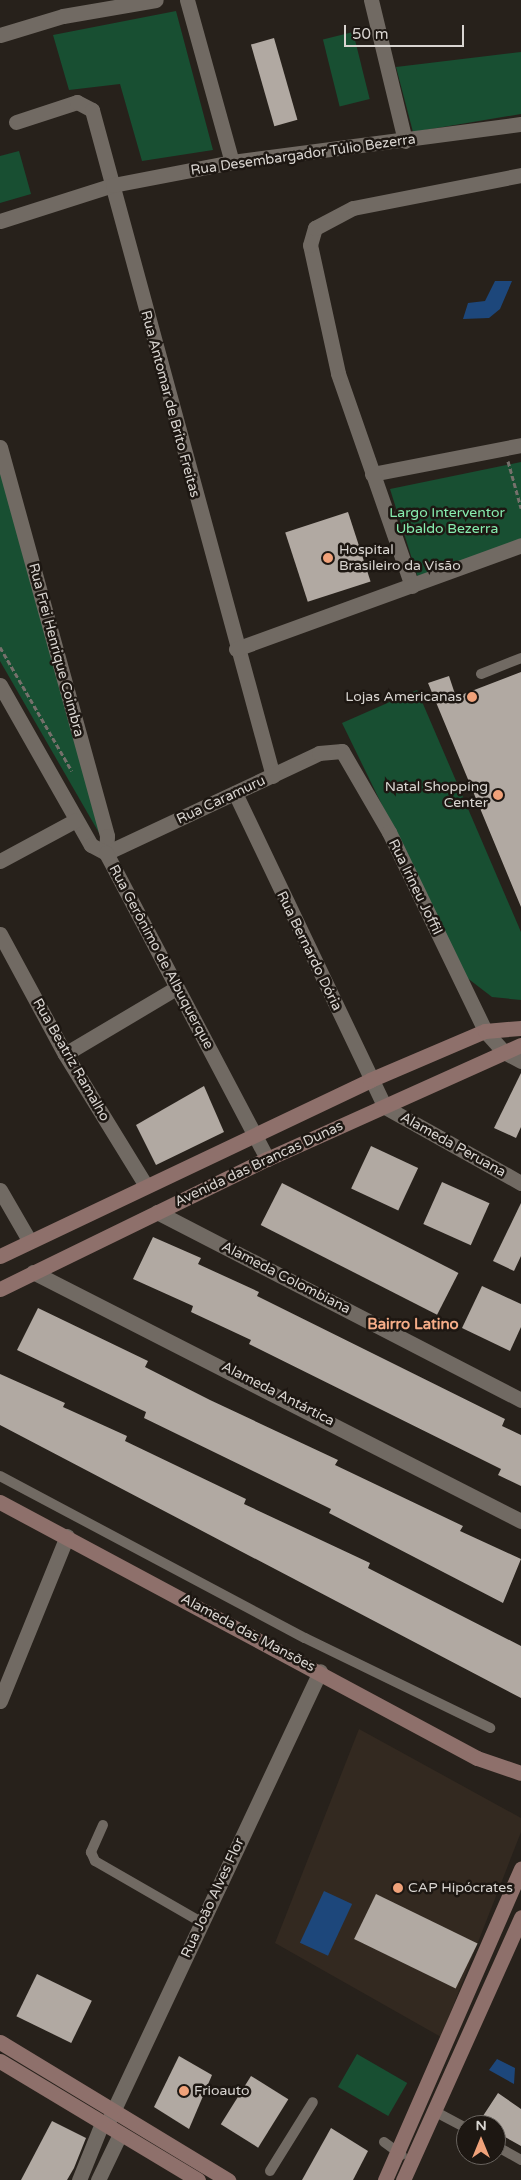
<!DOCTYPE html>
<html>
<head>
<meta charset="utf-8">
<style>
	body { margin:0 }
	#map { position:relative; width:521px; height:2180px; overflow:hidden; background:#27211b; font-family:"Varela Round",sans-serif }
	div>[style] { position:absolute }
	.built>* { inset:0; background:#332920 }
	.green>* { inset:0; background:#184f32; transform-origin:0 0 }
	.water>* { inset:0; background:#1d477b; transform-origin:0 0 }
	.building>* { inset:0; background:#b1a9a2; transform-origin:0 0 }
	.path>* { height:3px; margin-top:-1.5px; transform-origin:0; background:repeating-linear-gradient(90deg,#75706b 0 5px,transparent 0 7.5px) }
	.lane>* { height:10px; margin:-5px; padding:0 5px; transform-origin:5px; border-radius:5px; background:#716a63 }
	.street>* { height:15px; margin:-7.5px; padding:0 7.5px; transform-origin:7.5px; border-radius:7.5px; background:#716a63 }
	.secondary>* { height:15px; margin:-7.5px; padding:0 7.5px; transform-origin:7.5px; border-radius:7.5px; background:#8e706b }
	.dots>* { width:14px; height:14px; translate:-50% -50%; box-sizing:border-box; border:2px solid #1d1712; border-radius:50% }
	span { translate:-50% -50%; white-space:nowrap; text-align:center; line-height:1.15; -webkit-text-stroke:5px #1d1712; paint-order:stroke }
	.street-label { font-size:14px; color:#d9d5d1 }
	.park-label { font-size:14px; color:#87edaf }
	.poi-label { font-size:14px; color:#d9d5d1 }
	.left { translate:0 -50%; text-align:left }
	.right { translate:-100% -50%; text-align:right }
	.neighbourhood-label { font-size:15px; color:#f6ad88; font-weight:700 }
	.north { position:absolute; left:456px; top:2115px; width:50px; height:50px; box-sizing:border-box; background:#1d1712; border:1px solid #68635e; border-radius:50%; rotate:0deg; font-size:14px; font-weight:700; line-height:20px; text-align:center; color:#d9d5d1 }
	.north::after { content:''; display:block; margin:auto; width:18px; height:22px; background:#f0a27a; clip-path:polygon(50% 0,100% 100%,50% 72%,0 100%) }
	.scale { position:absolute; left:344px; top:25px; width:120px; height:22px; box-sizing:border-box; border:2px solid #d9d5d1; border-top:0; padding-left:6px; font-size:15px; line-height:18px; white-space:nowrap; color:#d9d5d1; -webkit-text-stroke:4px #1d1712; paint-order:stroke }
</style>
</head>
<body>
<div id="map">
	<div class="built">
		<i style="clip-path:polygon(359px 1729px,521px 1818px,521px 1832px,441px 2037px,275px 1943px)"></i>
	</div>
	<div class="green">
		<i style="clip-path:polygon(176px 11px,213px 150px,142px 161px,120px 84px,69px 90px,53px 35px)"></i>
		<i style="left:353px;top:32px;width:69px;height:31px;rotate:76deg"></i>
		<i style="clip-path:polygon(521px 52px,521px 114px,413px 132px,396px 67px)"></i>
		<i style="clip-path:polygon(19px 151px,31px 194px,0 203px,0 156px)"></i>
		<i style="clip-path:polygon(521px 462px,521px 539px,418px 578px,390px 489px)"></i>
		<i style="clip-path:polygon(0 470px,102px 838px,0 661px)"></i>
		<i style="clip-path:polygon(417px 690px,521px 932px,521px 1000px,492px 997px,466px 977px,342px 723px)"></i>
		<i style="left:357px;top:2054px;width:58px;height:38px;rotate:30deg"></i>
	</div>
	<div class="water">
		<i style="clip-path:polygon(495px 281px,512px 281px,500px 309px,489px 318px,463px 319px,468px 303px,485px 301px)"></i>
		<i style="left:324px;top:1891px;width:31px;height:57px;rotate:25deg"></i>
		<i style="clip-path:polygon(497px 2059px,515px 2068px,514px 2084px,489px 2070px)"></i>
	</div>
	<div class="building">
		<i style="left:274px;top:38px;width:85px;height:24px;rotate:74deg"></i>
		<i style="left:348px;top:512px;width:73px;height:66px;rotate:72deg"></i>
		<i style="clip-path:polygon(521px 672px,521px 907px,428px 683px,449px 676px,456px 697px)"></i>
		<i style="clip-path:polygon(521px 1073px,521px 1127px,516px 1138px,494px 1128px)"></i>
		<i style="clip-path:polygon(204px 1086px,224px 1132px,156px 1165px,136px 1125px)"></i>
		<i style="left:371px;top:1146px;width:52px;height:47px;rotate:25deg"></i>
		<i style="left:442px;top:1182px;width:52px;height:46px;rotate:24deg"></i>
		<i style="left:282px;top:1183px;width:198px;height:47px;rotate:27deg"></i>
		<i style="clip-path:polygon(521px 1203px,521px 1256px,514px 1271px,493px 1261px)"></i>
		<i style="clip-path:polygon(153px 1237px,201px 1258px,198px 1264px,259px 1292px,257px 1296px,505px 1419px,502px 1426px,521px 1435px,521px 1486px,498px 1475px,501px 1469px,249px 1344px,251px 1340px,191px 1312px,193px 1306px,133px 1279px)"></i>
		<i style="clip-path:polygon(482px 1286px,521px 1304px,521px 1327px,510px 1351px,462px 1328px)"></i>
		<i style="clip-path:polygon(38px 1308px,148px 1361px,145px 1367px,210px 1400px,338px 1460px,335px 1465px,463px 1526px,460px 1531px,521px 1559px,503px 1603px,329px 1513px,331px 1509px,144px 1418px,146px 1412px,17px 1350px)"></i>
		<i style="clip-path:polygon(0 1374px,65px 1403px,63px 1407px,127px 1436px,125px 1441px,246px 1499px,244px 1504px,370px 1563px,368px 1568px,521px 1646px,521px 1698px,0 1425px)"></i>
		<i style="left:376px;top:1894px;width:113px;height:50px;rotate:26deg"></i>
		<i style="left:37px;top:1974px;width:61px;height:47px;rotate:26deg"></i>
		<i style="clip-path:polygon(179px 2056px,212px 2075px,189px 2129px,154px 2107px)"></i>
		<i style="left:251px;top:2076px;width:44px;height:57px;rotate:32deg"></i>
		<i style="clip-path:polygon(498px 2093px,521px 2109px,521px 2146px,496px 2132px,496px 2125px,481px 2119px)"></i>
		<i style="clip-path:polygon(52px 2121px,86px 2138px,74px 2168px,67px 2180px,21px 2180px)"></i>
		<i style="clip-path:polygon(331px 2128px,368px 2151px,353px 2180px,302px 2180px)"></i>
	</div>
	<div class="path">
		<i style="left:508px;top:461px;width:49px;rotate:74.5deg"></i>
		<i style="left:0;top:647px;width:143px;rotate:59.9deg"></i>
	</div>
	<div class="lane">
		<i style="left:481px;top:674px;width:43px;rotate:-21.8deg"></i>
		<i style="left:0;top:1476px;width:345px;rotate:28deg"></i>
		<i style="left:305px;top:1638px;width:206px;rotate:25.9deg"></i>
		<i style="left:103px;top:1825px;width:30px;rotate:114deg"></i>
		<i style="left:91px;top:1852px;width:10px;rotate:66deg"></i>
		<i style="left:95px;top:1861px;width:122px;rotate:29.9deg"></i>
		<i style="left:434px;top:2111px;width:36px;rotate:28deg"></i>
		<i style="left:384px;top:2142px;width:22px;rotate:36deg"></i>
		<i style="left:496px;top:2146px;width:29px;rotate:29deg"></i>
		<i style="left:270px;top:2171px;width:81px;rotate:-58.1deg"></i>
	</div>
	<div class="street">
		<i style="left:187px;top:0;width:168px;rotate:74.5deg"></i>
		<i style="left:371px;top:0;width:145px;rotate:76.4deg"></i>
		<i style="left:0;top:35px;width:66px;rotate:-16.8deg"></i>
		<i style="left:63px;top:16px;width:94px;rotate:-9.8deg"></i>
		<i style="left:16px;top:122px;width:64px;rotate:-18.2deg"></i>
		<i style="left:77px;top:102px;width:17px;rotate:28deg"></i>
		<i style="left:92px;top:110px;width:690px;rotate:74.8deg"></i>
		<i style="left:0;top:221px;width:119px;rotate:-17.7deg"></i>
		<i style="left:113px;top:185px;width:121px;rotate:-10.9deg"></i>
		<i style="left:232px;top:162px;width:291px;rotate:-7.5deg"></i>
		<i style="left:0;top:447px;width:403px;rotate:74.6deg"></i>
		<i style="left:107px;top:836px;width:17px;rotate:93deg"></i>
		<i style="left:106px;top:853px;width:235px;rotate:-25.1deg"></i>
		<i style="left:319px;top:753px;width:23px;rotate:-5deg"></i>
		<i style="left:342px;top:751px;width:94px;rotate:59.9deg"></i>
		<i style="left:389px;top:832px;width:221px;rotate:64.2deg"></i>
		<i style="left:485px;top:1031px;width:28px;rotate:48deg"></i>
		<i style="left:504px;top:1052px;width:19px;rotate:28deg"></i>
		<i style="left:372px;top:474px;width:152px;rotate:-11deg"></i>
		<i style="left:412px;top:586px;width:225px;rotate:-109.2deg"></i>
		<i style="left:338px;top:373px;width:131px;rotate:-102.3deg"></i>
		<i style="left:310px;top:245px;width:18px;rotate:-74deg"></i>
		<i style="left:315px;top:228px;width:43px;rotate:-27.8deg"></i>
		<i style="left:353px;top:208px;width:171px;rotate:-11.1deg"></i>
		<i style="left:236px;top:649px;width:303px;rotate:-20deg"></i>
		<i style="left:0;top:685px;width:184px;rotate:60.4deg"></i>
		<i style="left:91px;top:845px;width:17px;rotate:28deg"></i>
		<i style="left:106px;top:853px;width:346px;rotate:62.2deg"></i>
		<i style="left:235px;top:793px;width:348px;rotate:64.5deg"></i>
		<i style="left:385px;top:1107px;width:156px;rotate:29.2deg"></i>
		<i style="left:0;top:861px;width:86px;rotate:-28.3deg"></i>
		<i style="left:0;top:934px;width:136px;rotate:61.6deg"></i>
		<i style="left:65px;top:1054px;width:153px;rotate:58.4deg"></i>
		<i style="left:65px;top:1054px;width:129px;rotate:-30.7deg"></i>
		<i style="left:0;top:1190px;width:58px;rotate:59.9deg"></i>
		<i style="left:157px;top:1212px;width:410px;rotate:27.3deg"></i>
		<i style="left:33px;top:1272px;width:548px;rotate:27.03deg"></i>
		<i style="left:0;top:1701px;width:178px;rotate:-67.9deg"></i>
		<i style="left:108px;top:2122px;width:498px;rotate:-64.8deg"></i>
		<i style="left:79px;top:2180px;width:61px;rotate:-68deg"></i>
		<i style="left:98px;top:2180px;width:51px;rotate:-64.4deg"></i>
	</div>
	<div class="secondary">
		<i style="left:0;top:1256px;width:410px;rotate:-25.4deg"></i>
		<i style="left:370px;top:1080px;width:125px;rotate:-23.1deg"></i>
		<i style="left:485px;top:1031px;width:36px;rotate:-5deg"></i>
		<i style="left:0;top:1289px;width:297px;rotate:-26deg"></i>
		<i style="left:267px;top:1159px;width:278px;rotate:-24.2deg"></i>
		<i style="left:0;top:1502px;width:541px;rotate:28.22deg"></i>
		<i style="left:477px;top:1758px;width:46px;rotate:18.8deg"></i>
		<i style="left:0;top:2042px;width:267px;rotate:31.2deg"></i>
		<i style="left:0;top:2061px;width:231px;rotate:31deg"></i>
		<i style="left:385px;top:2180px;width:340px;rotate:-66.4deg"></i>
		<i style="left:403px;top:2180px;width:288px;rotate:-65.8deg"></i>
	</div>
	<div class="dots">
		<i style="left:328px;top:558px;background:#f0a27a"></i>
		<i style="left:472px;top:697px;background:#f0a27a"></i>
		<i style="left:498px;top:795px;background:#f0a27a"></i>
		<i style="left:398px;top:1888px;background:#f0a27a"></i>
		<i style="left:184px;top:2091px;background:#f0a27a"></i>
	</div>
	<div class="street-label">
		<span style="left:303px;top:155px;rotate:-8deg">Rua Desembargador Túlio Bezerra</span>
		<span style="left:170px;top:404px;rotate:75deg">Rua Antomar de Brito Freitas</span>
		<span style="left:56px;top:650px;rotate:75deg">Rua Frei Henrique Coimbra</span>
		<span style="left:221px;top:800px;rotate:-25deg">Rua Caramuru</span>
		<span style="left:415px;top:887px;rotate:64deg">Rua Irineu Joffil</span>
		<span style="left:309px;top:951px;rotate:64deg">Rua Bernardo Dória</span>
		<span style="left:161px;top:957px;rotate:62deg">Rua Gerônimo de Albuquerque</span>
		<span style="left:71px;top:1060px;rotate:60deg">Rua Beatriz Ramalho</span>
		<span style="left:453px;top:1145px;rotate:29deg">Alameda Peruana</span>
		<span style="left:259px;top:1164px;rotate:-25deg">Avenida das Brancas Dunas</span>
		<span style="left:286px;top:1278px;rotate:27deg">Alameda Colombiana</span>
		<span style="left:278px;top:1394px;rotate:27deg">Alameda Antártica</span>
		<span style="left:248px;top:1633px;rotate:28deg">Alameda das Mansões</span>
		<span style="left:213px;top:1898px;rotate:-65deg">Rua João Alves Flor</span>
	</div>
	<div class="park-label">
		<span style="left:447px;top:521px">Largo Interventor<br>Ubaldo Bezerra</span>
	</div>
	<div class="poi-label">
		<span class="left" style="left:339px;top:558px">Hospital<br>Brasileiro da Visão</span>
		<span class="right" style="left:462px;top:697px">Lojas Americanas</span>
		<span class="right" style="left:488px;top:795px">Natal Shopping<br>Center</span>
		<span class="left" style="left:408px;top:1888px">CAP Hipócrates</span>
		<span class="left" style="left:194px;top:2091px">Frioauto</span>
	</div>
	<div class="neighbourhood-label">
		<span style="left:413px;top:1325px">Bairro Latino</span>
	</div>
	<div class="north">N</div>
	<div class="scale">50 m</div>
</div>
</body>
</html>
